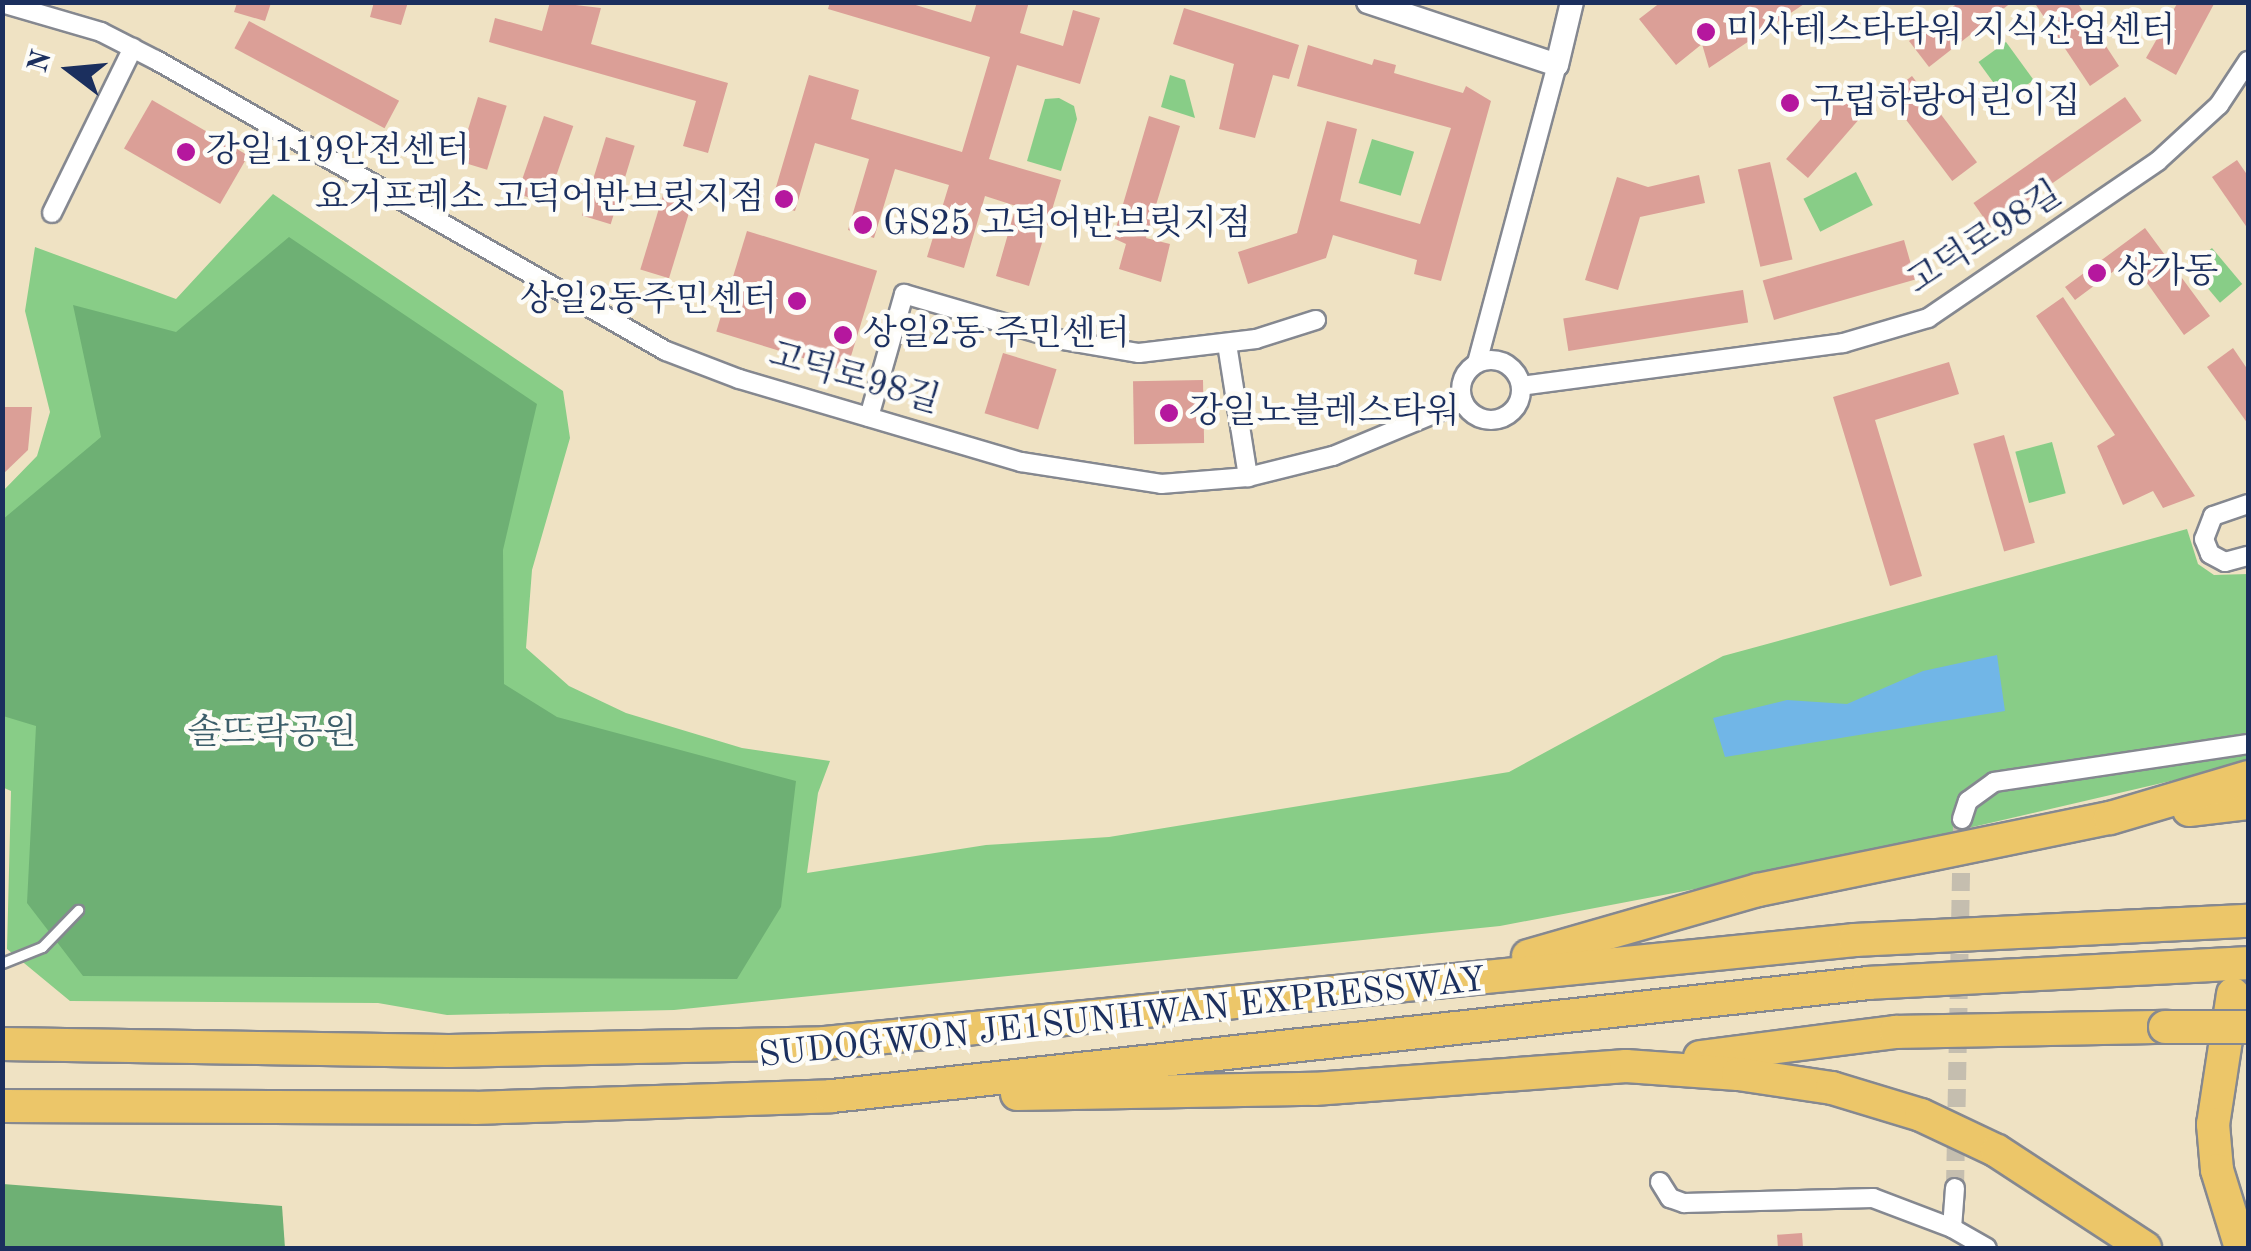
<!DOCTYPE html>
<html>
<head>
<meta charset="utf-8">
<style>
	body { margin:0 }
	#map { position:relative; width:2251px; height:1251px; overflow:hidden; background:#efe2c3; font-family:"Old Standard TT","Noto Serif KR",serif }
	div>[style] { position:absolute }
	.green>* { inset:0; background:#88cd87; transform-origin:0 0 }
	.forest>* { inset:0; background:#6eb074 }
	.water>* { inset:0; background:#71b6e7 }
	.building>* { inset:0; background:#db9f97; transform-origin:0 0 }
	.minor-tunnel>* { height:18px; margin-top:-9px; transform-origin:0; background:repeating-linear-gradient(90deg,#c5beaf 0 18px,transparent 0 27px) }
	.roads { filter:drop-shadow(2px 0 #858890) drop-shadow(-2px 0 #858890) drop-shadow(0 2px #858890) drop-shadow(0 -2px #858890) }
	.service>* { height:9px; margin:-4.5px; padding:0 4.5px; transform-origin:4.5px; border-radius:4.5px; background:#fff }
	.minor>* { height:18px; margin:-9px; padding:0 9px; transform-origin:9px; border-radius:9px; background:#fff }
	.minor>.ring { margin:-9px; padding:0; box-sizing:content-box; background:none; border:18px solid #fff; border-radius:50% }
	.tertiary>* { height:22px; margin:-11px; padding:0 11px; transform-origin:11px; border-radius:11px; background:#fff }
	.motorway>* { height:32px; margin:-16px; padding:0 16px; transform-origin:16px; border-radius:16px; background:#ecc669 }
	.bridges { filter:drop-shadow(2px 0 #858890) drop-shadow(-2px 0 #858890) drop-shadow(0 2px #858890) drop-shadow(0 -2px #858890) }
	.motorway-bridge>* { height:32px; margin:-16px; padding:0 16px; transform-origin:16px; border-radius:16px; background:#ecc669 }
	.dots>* { width:28px; height:28px; translate:-50% -50%; box-sizing:border-box; border:5px solid #fdfcf7; border-radius:50% }
	span { translate:-50% -50%; white-space:nowrap; text-align:center; line-height:1.15; -webkit-text-stroke:9px #fdfcf7; paint-order:stroke }
	.poi-label { font-size:35px; color:#1b2f5e }
	.left { translate:0 -50%; text-align:left }
	.right { translate:-100% -50%; text-align:right }
	.street-label { font-size:35px; color:#1b2f5e }
	.park-label { font-size:35px; color:#3c5e6a }
	.frame { position:absolute; inset:0; border:5px solid #1b2f5e; pointer-events:none }
	.north { position:absolute; left:20px; top:20px; width:100px; height:100px; -webkit-text-stroke:8px #fdfcf7; paint-order:stroke; rotate:286deg; font-size:28px; font-weight:700; line-height:40px; text-align:center; color:#1b2f5e }
	.north::after { content:''; display:block; margin:auto; width:35px; height:45px; background:#1b2f5e; clip-path:polygon(50% 0,100% 100%,50% 72%,0 100%) }
</style>
</head>
<body>
<div id="map">
	<div class="green">
		<i style="left:2006px;top:42px;width:47px;height:34px;rotate:54deg"></i>
		<i style="clip-path:polygon(1170px 75px,1185px 80px,1195px 118px,1161px 107px)"></i>
		<i style="clip-path:polygon(1059px 98px,1074px 106px,1077px 119px,1061px 171px,1027px 161px,1045px 99px)"></i>
		<i style="left:1372px;top:139px;width:44px;height:46px;rotate:17deg"></i>
		<i style="left:1856px;top:172px;width:37px;height:59px;rotate:63deg"></i>
		<i style="clip-path:polygon(273px 194px,563px 391px,570px 438px,532px 570px,526px 648px,569px 686px,626px 713px,742px 748px,830px 761px,818px 793px,807px 873px,986px 845px,1109px 837px,1509px 772px,1723px 656px,2187px 529px,2198px 564px,2214px 575px,2248px 574px,2248px 763px,1758px 877px,1500px 926px,674px 1010px,447px 1015px,378px 1003px,70px 1001px,7px 949px,11px 791px,2px 787px,2px 492px,37px 456px,50px 412px,25px 311px,35px 247px,176px 299px)"></i>
		<i style="left:2212px;top:248px;width:47px;height:29px;rotate:50deg"></i>
		<i style="left:2052px;top:442px;width:53px;height:38px;rotate:75deg"></i>
	</div>
	<div class="forest">
		<i style="clip-path:polygon(289px 237px,537px 404px,503px 550px,504px 684px,557px 717px,796px 781px,781px 907px,737px 979px,83px 976px,27px 903px,36px 726px,3px 716px,2px 520px,101px 437px,73px 305px,176px 332px)"></i>
		<i style="clip-path:polygon(3px 1184px,282px 1206px,285px 1248px,3px 1248px)"></i>
	</div>
	<div class="water">
		<i style="clip-path:polygon(1997px 655px,2005px 711px,1725px 757px,1713px 718px,1787px 700px,1847px 704px,1923px 671px)"></i>
	</div>
	<div class="building">
		<i style="clip-path:polygon(374px 2px,408px 2px,401px 25px,370px 17px)"></i>
		<i style="clip-path:polygon(550px 2px,601px 8px,591px 44px,728px 83px,708px 153px,683px 146px,696px 101px,489px 42px,495px 18px,542px 31px)"></i>
		<i style="clip-path:polygon(830px 2px,906px 2px,971px 22px,977px 2px,1029px 2px,1020px 33px,1063px 46px,1073px 10px,1100px 18px,1080px 84px,1017px 65px,989px 159px,1061px 180px,1029px 286px,996px 276px,1016px 206px,985px 196px,964px 268px,927px 257px,949px 185px,895px 169px,874px 238px,848px 230px,869px 159px,815px 143px,795px 211px,771px 204px,809px 75px,859px 90px,851px 119px,962px 152px,990px 57px,828px 9px)"></i>
		<i style="clip-path:polygon(1661px 2px,1807px 2px,1709px 68px,1702px 44px,1676px 65px,1639px 19px)"></i>
		<i style="clip-path:polygon(1959px 2px,2012px 2px,1929px 67px,1909px 41px)"></i>
		<i style="clip-path:polygon(2034px 2px,2077px 2px,2119px 66px,2090px 86px)"></i>
		<i style="clip-path:polygon(2178px 2px,2215px 2px,2176px 75px,2146px 58px)"></i>
		<i style="clip-path:polygon(237px 3px,271px 3px,265px 21px,234px 12px)"></i>
		<i style="clip-path:polygon(1184px 8px,1299px 45px,1289px 79px,1273px 75px,1255px 138px,1219px 129px,1234px 64px,1173px 44px)"></i>
		<i style="left:249px;top:21px;width:170px;height:31px;rotate:28deg"></i>
		<i style="clip-path:polygon(1308px 45px,1372px 65px,1374px 59px,1396px 65px,1394px 73px,1463px 93px,1466px 86px,1491px 101px,1441px 281px,1414px 274px,1417px 260px,1333px 235px,1326px 258px,1248px 284px,1238px 252px,1297px 233px,1327px 121px,1357px 129px,1340px 201px,1420px 224px,1451px 128px,1297px 86px)"></i>
		<i style="left:1912px;top:76px;width:108px;height:31px;rotate:53deg"></i>
		<i style="left:1853px;top:82px;width:29px;height:102px;rotate:41deg"></i>
		<i style="left:478px;top:97px;width:30px;height:67px;rotate:17deg"></i>
		<i style="left:2125px;top:97px;width:29px;height:185px;rotate:55deg"></i>
		<i style="left:152px;top:100px;width:111px;height:56px;rotate:30deg"></i>
		<i style="left:544px;top:116px;width:31px;height:82px;rotate:19deg"></i>
		<i style="clip-path:polygon(1149px 116px,1180px 126px,1146px 238px,1170px 244px,1161px 282px,1119px 269px,1126px 244px,1113px 238px)"></i>
		<i style="left:606px;top:137px;width:30px;height:82px;rotate:17deg"></i>
		<i style="clip-path:polygon(2237px 160px,2248px 176px,2248px 229px,2212px 177px)"></i>
		<i style="left:1770px;top:162px;width:100px;height:33px;rotate:77deg"></i>
		<i style="clip-path:polygon(1699px 175px,1705px 203px,1640px 217px,1618px 290px,1585px 280px,1617px 177px,1648px 187px)"></i>
		<i style="left:664px;top:192px;width:30px;height:81px;rotate:17deg"></i>
		<i style="clip-path:polygon(2145px 228px,2210px 316px,2184px 335px,2130px 259px,2075px 300px,2065px 287px)"></i>
		<i style="left:747px;top:231px;width:136px;height:105px;rotate:17deg"></i>
		<i style="left:1904px;top:240px;width:41px;height:147px;rotate:74deg"></i>
		<i style="left:1743px;top:290px;width:33px;height:182px;rotate:81deg"></i>
		<i style="clip-path:polygon(2063px 297px,2195px 496px,2163px 508px,2153px 491px,2123px 505px,2097px 446px,2115px 435px,2036px 316px)"></i>
		<i style="clip-path:polygon(2233px 348px,2248px 370px,2248px 424px,2207px 367px)"></i>
		<i style="left:1003px;top:353px;width:56px;height:63px;rotate:17deg"></i>
		<i style="clip-path:polygon(1949px 362px,1959px 394px,1875px 420px,1922px 576px,1890px 586px,1833px 397px)"></i>
		<i style="left:1203px;top:380px;width:63px;height:70px;rotate:89deg"></i>
		<i style="clip-path:polygon(2px 407px,32px 407px,28px 450px,2px 475px)"></i>
		<i style="left:2004px;top:435px;width:112px;height:32px;rotate:74deg"></i>
		<i style="left:1802px;top:1233px;width:15px;height:25px;rotate:86deg"></i>
	</div>
	<div class="minor-tunnel">
		<i style="left:1955px;top:1188px;width:369px;rotate:-88.9deg"></i>
	</div>
	<div class="roads">
		<div class="service">
			<i style="left:2px;top:963px;width:43px;rotate:-21.8deg"></i>
			<i style="left:42px;top:947px;width:52px;rotate:-45.8deg"></i>
		</div>
		<div class="minor">
			<i style="left:2px;top:3px;width:103px;rotate:16.3deg"></i>
			<i style="left:101px;top:32px;width:62px;rotate:27deg"></i>
			<i style="left:156px;top:60px;width:587px;rotate:29.71deg"></i>
			<i style="left:666px;top:351px;width:78px;rotate:21deg"></i>
			<i style="left:739px;top:379px;width:294px;rotate:16.4deg"></i>
			<i style="left:1021px;top:462px;width:142px;rotate:8.9deg"></i>
			<i style="left:1161px;top:484px;width:87px;rotate:-4.6deg"></i>
			<i style="left:1248px;top:477px;width:88px;rotate:-13.9deg"></i>
			<i style="left:1333px;top:456px;width:141px;rotate:-22.6deg"></i>
			<i style="left:52px;top:213px;width:184px;rotate:-63.9deg"></i>
			<i style="left:1227px;top:344px;width:135px;rotate:81deg"></i>
			<i class="ring" style="left:1461px;top:360px;width:42px;height:42px"></i>
			<i style="left:1477px;top:363px;width:309px;rotate:-75deg"></i>
			<i style="left:1521px;top:386px;width:325px;rotate:-7.6deg"></i>
			<i style="left:1843px;top:343px;width:89px;rotate:-16.4deg"></i>
			<i style="left:1928px;top:318px;width:278px;rotate:-34.3deg"></i>
			<i style="left:2158px;top:161px;width:83px;rotate:-42.6deg"></i>
			<i style="left:2219px;top:105px;width:53px;rotate:-56.6deg"></i>
			<i style="left:869px;top:417px;width:128px;rotate:-74.1deg"></i>
			<i style="left:904px;top:294px;width:165px;rotate:16.2deg"></i>
			<i style="left:1062px;top:340px;width:78px;rotate:9.6deg"></i>
			<i style="left:1139px;top:353px;width:118px;rotate:-6.8deg"></i>
			<i style="left:1256px;top:339px;width:63px;rotate:-17.6deg"></i>
			<i style="left:2248px;top:504px;width:37px;rotate:161deg"></i>
			<i style="left:2213px;top:516px;width:25px;rotate:111deg"></i>
			<i style="left:2204px;top:539px;width:16px;rotate:68deg"></i>
			<i style="left:2210px;top:554px;width:17px;rotate:28deg"></i>
			<i style="left:2225px;top:562px;width:24px;rotate:-15deg"></i>
			<i style="left:1962px;top:819px;width:19px;rotate:-72deg"></i>
			<i style="left:1968px;top:801px;width:32px;rotate:-36deg"></i>
			<i style="left:1994px;top:782px;width:257px;rotate:-8.5deg"></i>
			<i style="left:1660px;top:1182px;width:19px;rotate:58deg"></i>
			<i style="left:1670px;top:1198px;width:15px;rotate:20deg"></i>
			<i style="left:1684px;top:1203px;width:189px;rotate:-1.5deg"></i>
			<i style="left:1873px;top:1198px;width:85px;rotate:20.8deg"></i>
			<i style="left:1952px;top:1228px;width:40px;rotate:29.7deg"></i>
			<i style="left:1952px;top:1228px;width:40px;rotate:-85.7deg"></i>
		</div>
		<div class="tertiary">
			<i style="left:1368px;top:2px;width:199px;rotate:18.4deg"></i>
			<i style="left:1557px;top:65px;width:65px;rotate:-76.6deg"></i>
		</div>
		<div class="motorway">
			<i style="left:2189px;top:810px;width:59px;rotate:-6.8deg"></i>
			<i style="left:1528px;top:956px;width:239px;rotate:-16deg"></i>
			<i style="left:1758px;top:890px;width:359px;rotate:-11.6deg"></i>
			<i style="left:2110px;top:818px;width:144px;rotate:-16.5deg"></i>
			<i style="left:2233px;top:994px;width:132px;rotate:98.7deg"></i>
			<i style="left:2213px;top:1124px;width:46px;rotate:85deg"></i>
			<i style="left:2217px;top:1170px;width:82px;rotate:72.9deg"></i>
			<i style="left:2px;top:1044px;width:447px;rotate:0.9deg"></i>
			<i style="left:449px;top:1051px;width:376px;rotate:-1.2deg"></i>
			<i style="left:825px;top:1043px;width:1035px;rotate:-5.71deg"></i>
			<i style="left:1855px;top:940px;width:393px;rotate:-2.8deg"></i>
			<i style="left:1700px;top:1057px;width:198px;rotate:-7.3deg"></i>
			<i style="left:1896px;top:1032px;width:269px;rotate:-1.1deg"></i>
			<i style="left:1017px;top:1094px;width:297px;rotate:-1deg"></i>
			<i style="left:1314px;top:1089px;width:313px;rotate:-4.2deg"></i>
			<i style="left:1626px;top:1066px;width:112px;rotate:4.1deg"></i>
			<i style="left:1738px;top:1074px;width:95px;rotate:8.5deg"></i>
			<i style="left:1832px;top:1088px;width:93px;rotate:16.9deg"></i>
			<i style="left:1921px;top:1115px;width:84px;rotate:25.3deg"></i>
			<i style="left:1997px;top:1151px;width:177px;rotate:33.2deg"></i>
			<i style="left:2px;top:1106px;width:473px;rotate:0.2deg"></i>
			<i style="left:475px;top:1108px;width:357px;rotate:-1.9deg"></i>
			<i style="left:832px;top:1096px;width:1042px;rotate:-6.22deg"></i>
			<i style="left:1868px;top:983px;width:381px;rotate:-3deg"></i>
		</div>
	</div>
	<div class="bridges">
		<div class="motorway-bridge">
			<i style="left:2165px;top:1027px;width:83px"></i>
		</div>
	</div>
	<div class="dots">
		<i style="left:1706px;top:32px;background:#b5179e"></i>
		<i style="left:1790px;top:103px;background:#b5179e"></i>
		<i style="left:186px;top:152px;background:#b5179e"></i>
		<i style="left:784px;top:199px;background:#b5179e"></i>
		<i style="left:863px;top:225px;background:#b5179e"></i>
		<i style="left:2097px;top:273px;background:#b5179e"></i>
		<i style="left:797px;top:301px;background:#b5179e"></i>
		<i style="left:843px;top:335px;background:#b5179e"></i>
		<i style="left:1169px;top:413px;background:#b5179e"></i>
	</div>
	<div class="poi-label">
		<span class="left" style="left:1726px;top:32px">미사테스타타워 지식산업센터</span>
		<span class="left" style="left:1810px;top:103px">구립하랑어린이집</span>
		<span class="left" style="left:206px;top:152px">강일119안전센터</span>
		<span class="right" style="left:764px;top:199px">요거프레소 고덕어반브릿지점</span>
		<span class="left" style="left:883px;top:225px">GS25 고덕어반브릿지점</span>
		<span class="left" style="left:2117px;top:273px">상가동</span>
		<span class="right" style="left:777px;top:301px">상일2동주민센터</span>
		<span class="left" style="left:863px;top:335px">상일2동 주민센터</span>
		<span class="left" style="left:1189px;top:413px">강일노블레스타워</span>
	</div>
	<div class="street-label">
		<span style="left:1985px;top:239px;rotate:-33deg">고덕로98길</span>
		<span style="left:854px;top:379px;rotate:16deg">고덕로98길</span>
		<span style="left:1122px;top:1019px;rotate:-6deg">SUDOGWON JE1SUNHWAN EXPRESSWAY</span>
	</div>
	<div class="park-label">
		<span style="left:272px;top:734px">솔뜨락공원</span>
	</div>
	<div class="frame"></div>
	<div class="north">N</div>
</div>
</body>
</html>
